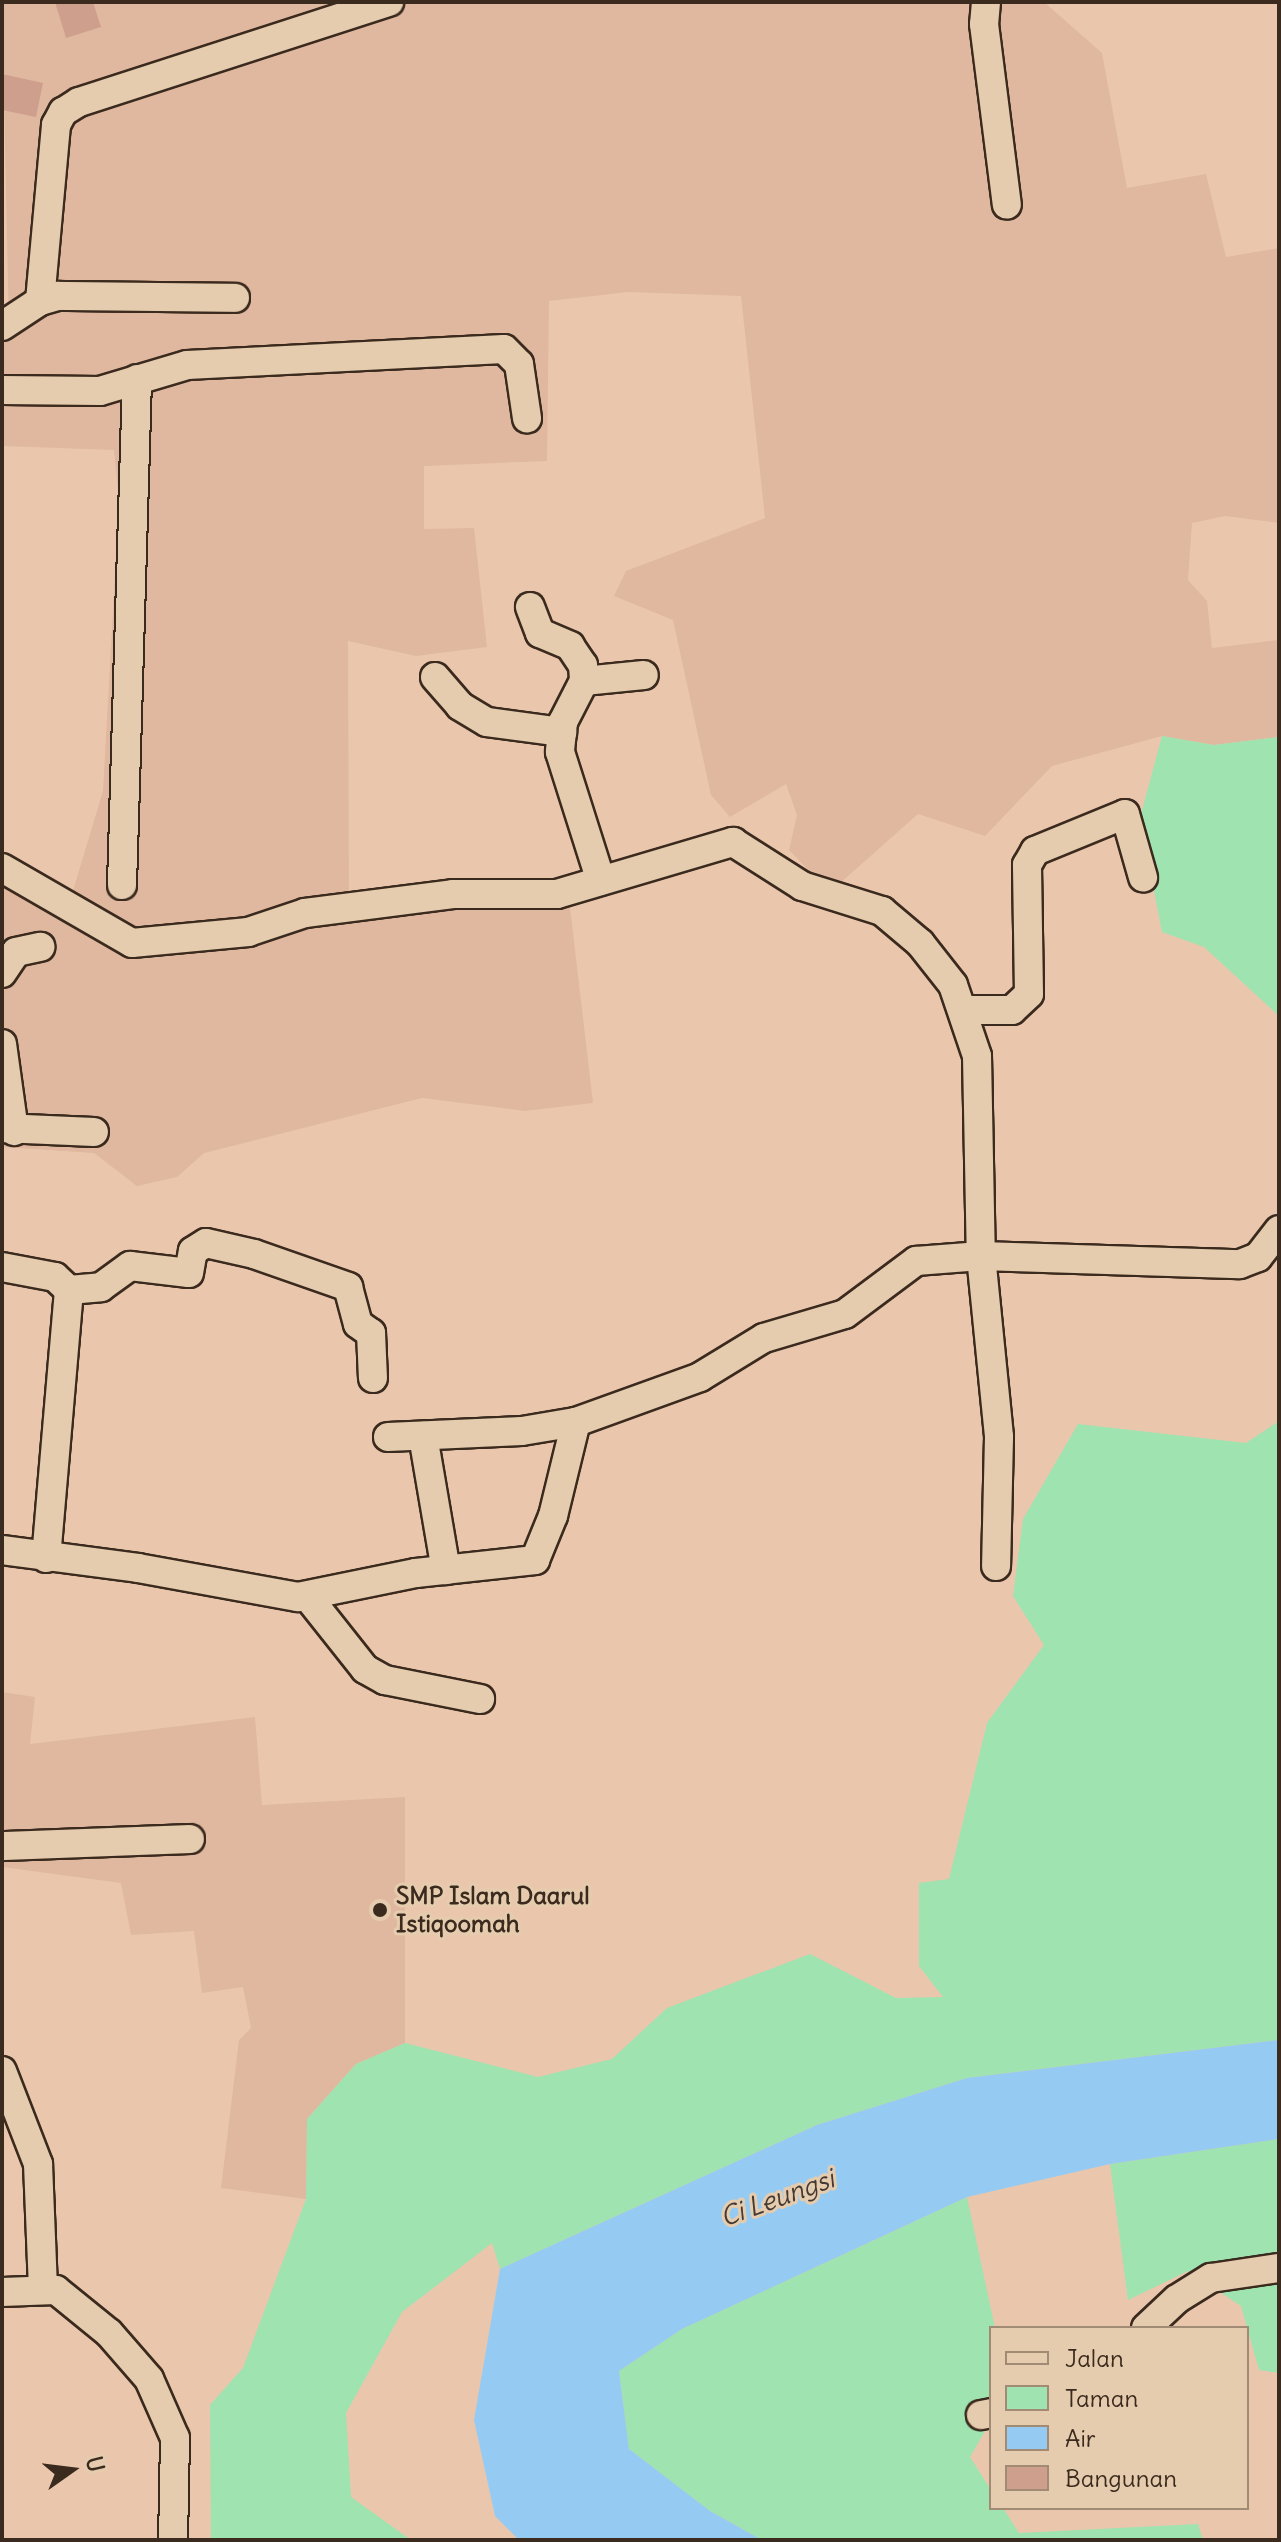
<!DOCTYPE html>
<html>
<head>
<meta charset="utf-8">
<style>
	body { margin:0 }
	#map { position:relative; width:1281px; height:2542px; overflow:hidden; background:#eac7ac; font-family:Delius,sans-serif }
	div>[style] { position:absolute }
	.built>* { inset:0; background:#dfb89f }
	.green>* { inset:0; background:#9ee3b0 }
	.water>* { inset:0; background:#95cbf3 }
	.building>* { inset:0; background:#ce9f8c }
	.roads { filter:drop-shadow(2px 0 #3b2a1e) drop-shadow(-2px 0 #3b2a1e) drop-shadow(0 2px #3b2a1e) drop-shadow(0 -2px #3b2a1e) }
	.minor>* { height:28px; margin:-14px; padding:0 14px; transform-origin:14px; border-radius:14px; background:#e6ccae }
	.dots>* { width:22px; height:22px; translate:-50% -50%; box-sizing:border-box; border:4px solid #e6ccae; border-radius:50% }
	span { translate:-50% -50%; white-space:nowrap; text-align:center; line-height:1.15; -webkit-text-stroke:6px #e6ccae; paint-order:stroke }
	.poi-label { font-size:24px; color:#3b2a1e; font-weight:700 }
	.left { translate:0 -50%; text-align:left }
	.water-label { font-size:26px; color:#443a33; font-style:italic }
	.frame { position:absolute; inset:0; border:4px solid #3b2a1e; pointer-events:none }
	.legend { position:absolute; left:989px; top:2326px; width:260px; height:184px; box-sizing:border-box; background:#e6ccae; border:2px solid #a28b74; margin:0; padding:10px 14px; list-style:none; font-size:24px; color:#3b2a1e }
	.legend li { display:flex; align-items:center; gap:16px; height:40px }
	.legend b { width:40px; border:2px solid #a28b74 }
	.north { position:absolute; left:32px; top:2430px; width:80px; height:80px; -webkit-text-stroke:6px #e6ccae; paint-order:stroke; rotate:76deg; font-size:22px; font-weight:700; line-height:32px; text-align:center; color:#3b2a1e }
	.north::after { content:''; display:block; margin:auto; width:28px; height:36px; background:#3b2a1e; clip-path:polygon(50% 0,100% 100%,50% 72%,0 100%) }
</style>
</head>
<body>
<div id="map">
	<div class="built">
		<i style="clip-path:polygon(2px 2px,1044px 2px,1102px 53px,1127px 188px,1206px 174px,1226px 257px,1279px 248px,1279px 523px,1225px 516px,1192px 523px,1188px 580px,1207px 601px,1212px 648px,1279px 640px,1279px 737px,1214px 745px,1162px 736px,1052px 766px,985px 836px,918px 814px,830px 892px,789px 850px,797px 815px,786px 784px,730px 817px,711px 795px,673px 620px,614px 596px,626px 571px,765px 518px,741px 296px,628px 292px,549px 301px,547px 461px,424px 466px,424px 529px,474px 528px,487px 647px,416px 656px,348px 641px,349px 913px,568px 890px,593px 1103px,525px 1111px,422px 1098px,204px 1153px,177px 1177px,137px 1186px,94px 1153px,2px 1147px,2px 875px,65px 917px,103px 791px,119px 501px,114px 450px,2px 446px,2px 334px,9px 328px)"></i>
		<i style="clip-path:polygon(2px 1692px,35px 1697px,30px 1744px,255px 1717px,262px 1805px,405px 1797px,405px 2043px,356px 2064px,307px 2119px,306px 2199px,221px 2188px,239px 2040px,251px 2028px,243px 1987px,202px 1993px,194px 1931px,131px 1935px,121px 1883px,2px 1867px)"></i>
	</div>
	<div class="green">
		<i style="clip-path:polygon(1162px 736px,1214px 745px,1279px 737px,1279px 1016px,1204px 947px,1162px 932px,1140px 818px)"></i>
		<i style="clip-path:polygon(1279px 1421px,1279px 2040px,967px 2078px,817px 2125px,500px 2269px,492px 2243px,402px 2312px,346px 2413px,351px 2497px,411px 2540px,211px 2540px,210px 2405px,243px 2368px,306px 2199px,307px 2119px,356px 2064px,405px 2043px,538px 2077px,612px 2059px,667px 2008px,810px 1954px,896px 1998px,943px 1997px,919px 1966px,919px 1883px,949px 1879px,987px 1723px,1044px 1645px,1013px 1596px,1023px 1519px,1078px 1424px,1246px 1443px)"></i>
		<i style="clip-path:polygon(1279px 2139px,1279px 2373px,1259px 2370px,1241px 2306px,1188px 2271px,1128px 2300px,1110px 2164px)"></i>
		<i style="clip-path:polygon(967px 2197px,995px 2328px,991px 2421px,970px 2457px,991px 2490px,991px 2508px,1003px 2508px,1019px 2533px,1198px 2524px,1203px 2540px,762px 2540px,710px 2511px,629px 2449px,619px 2371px,682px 2329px)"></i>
	</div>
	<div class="water">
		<i style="clip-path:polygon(1279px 2040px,1279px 2139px,1110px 2164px,967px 2197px,682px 2329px,619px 2371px,629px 2449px,710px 2511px,762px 2540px,519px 2540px,495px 2516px,474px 2420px,500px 2269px,817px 2125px,967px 2078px)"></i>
	</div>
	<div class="building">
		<i style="clip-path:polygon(55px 2px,93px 2px,101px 27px,66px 38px)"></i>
		<i style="clip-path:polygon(2px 74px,43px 83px,36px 117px,2px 110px)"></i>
	</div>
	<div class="roads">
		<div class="minor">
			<i style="left:986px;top:2px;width:22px;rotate:95deg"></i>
			<i style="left:984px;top:24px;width:182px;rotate:82.8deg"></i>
			<i style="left:40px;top:301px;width:177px;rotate:-84.8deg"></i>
			<i style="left:56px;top:125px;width:15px;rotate:-62deg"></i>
			<i style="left:63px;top:112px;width:19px;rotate:-32deg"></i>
			<i style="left:79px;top:102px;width:326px;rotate:-17.9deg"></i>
			<i style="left:2px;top:326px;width:45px;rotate:-33.3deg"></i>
			<i style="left:40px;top:301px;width:19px;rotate:-16deg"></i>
			<i style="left:58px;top:296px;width:177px;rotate:0.6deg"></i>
			<i style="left:2px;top:390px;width:98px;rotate:0.6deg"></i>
			<i style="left:100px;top:391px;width:91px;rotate:-16.6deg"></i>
			<i style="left:187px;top:365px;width:317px;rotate:-2.9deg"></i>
			<i style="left:504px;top:349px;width:21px;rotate:45deg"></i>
			<i style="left:519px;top:364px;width:55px;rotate:81.6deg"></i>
			<i style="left:530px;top:607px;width:28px;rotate:69deg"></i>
			<i style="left:540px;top:633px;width:33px;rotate:23deg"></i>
			<i style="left:570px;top:646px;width:23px;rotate:56deg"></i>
			<i style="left:583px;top:665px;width:16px;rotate:86deg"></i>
			<i style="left:584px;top:681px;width:46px;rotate:117.1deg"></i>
			<i style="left:563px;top:722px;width:30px;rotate:96deg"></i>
			<i style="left:560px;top:752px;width:135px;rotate:72.4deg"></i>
			<i style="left:435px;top:677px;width:38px;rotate:49deg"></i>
			<i style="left:460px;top:706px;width:31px;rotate:31deg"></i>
			<i style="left:487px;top:722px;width:76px;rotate:7.6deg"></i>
			<i style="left:584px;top:681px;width:60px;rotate:-5.7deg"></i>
			<i style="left:2px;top:868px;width:150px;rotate:30deg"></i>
			<i style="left:132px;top:943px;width:117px;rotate:-5.4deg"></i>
			<i style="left:248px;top:932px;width:60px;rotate:-18.4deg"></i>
			<i style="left:305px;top:913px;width:149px;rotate:-7.3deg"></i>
			<i style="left:453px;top:894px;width:104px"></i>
			<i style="left:557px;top:894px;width:184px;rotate:-16.5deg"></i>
			<i style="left:733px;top:842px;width:82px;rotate:32.5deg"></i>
			<i style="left:802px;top:886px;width:84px;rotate:17.4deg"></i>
			<i style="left:882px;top:911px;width:50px;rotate:40.1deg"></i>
			<i style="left:920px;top:943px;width:53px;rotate:51.8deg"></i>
			<i style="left:953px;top:985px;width:75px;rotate:71.3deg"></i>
			<i style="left:977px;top:1056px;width:200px;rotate:88.9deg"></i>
			<i style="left:981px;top:1256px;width:182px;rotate:84.3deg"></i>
			<i style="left:999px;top:1437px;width:129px;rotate:91.3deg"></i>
			<i style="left:122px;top:885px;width:506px;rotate:-88.3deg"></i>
			<i style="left:2px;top:973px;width:25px;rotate:-56deg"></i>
			<i style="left:16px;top:952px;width:25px;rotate:-12deg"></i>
			<i style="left:965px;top:1010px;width:47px"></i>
			<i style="left:1012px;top:1010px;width:23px;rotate:-43deg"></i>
			<i style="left:1029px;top:994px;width:129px;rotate:-90.9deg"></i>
			<i style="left:1027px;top:865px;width:16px;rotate:-60deg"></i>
			<i style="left:1035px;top:851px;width:97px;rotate:-22.3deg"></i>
			<i style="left:1125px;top:814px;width:66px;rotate:74.1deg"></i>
			<i style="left:2px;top:1044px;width:88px;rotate:82.1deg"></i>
			<i style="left:2px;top:1128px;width:92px;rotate:2.5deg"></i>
			<i style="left:2px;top:1267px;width:54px;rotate:10.7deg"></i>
			<i style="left:55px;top:1277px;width:19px;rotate:43deg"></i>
			<i style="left:69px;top:1290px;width:269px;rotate:94.9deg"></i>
			<i style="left:69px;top:1290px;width:32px;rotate:-5deg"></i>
			<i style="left:101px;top:1287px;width:36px;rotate:-36deg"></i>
			<i style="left:130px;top:1266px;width:59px;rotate:6.8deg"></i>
			<i style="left:189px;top:1273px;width:22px;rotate:-80deg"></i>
			<i style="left:193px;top:1251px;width:15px;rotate:-32deg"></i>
			<i style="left:206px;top:1243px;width:49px;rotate:12.9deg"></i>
			<i style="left:254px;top:1254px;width:100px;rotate:19.3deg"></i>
			<i style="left:348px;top:1287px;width:38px;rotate:75deg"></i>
			<i style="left:358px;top:1324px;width:16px;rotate:35deg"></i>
			<i style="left:371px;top:1333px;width:45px;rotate:87.5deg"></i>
			<i style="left:423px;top:1436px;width:136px;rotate:80.3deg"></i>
			<i style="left:388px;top:1437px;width:134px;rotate:-2.6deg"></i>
			<i style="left:522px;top:1431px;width:55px;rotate:-9.5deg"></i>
			<i style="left:2px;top:1550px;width:137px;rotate:7.5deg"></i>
			<i style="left:138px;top:1568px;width:163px;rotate:10.3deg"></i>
			<i style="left:298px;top:1597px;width:120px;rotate:-11.5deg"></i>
			<i style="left:416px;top:1573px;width:120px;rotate:-6.2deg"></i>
			<i style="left:535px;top:1560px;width:48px;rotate:-67.8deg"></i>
			<i style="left:553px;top:1516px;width:97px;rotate:-76.3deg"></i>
			<i style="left:576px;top:1422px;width:132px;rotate:-19.9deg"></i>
			<i style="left:700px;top:1377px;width:75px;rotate:-31.4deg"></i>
			<i style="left:764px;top:1338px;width:84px;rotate:-16.5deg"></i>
			<i style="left:845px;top:1314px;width:89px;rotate:-36.7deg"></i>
			<i style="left:916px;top:1261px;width:65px;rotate:-4.4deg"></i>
			<i style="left:981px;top:1256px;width:259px;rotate:1.8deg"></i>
			<i style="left:1240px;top:1264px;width:19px;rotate:-21deg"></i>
			<i style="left:1258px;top:1257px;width:34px;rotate:-52deg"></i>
			<i style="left:308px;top:1597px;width:92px;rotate:51.6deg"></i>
			<i style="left:365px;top:1669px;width:23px;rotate:29deg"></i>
			<i style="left:385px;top:1680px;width:97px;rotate:11.3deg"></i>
			<i style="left:2px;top:1846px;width:188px;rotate:-2.1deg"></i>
			<i style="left:2px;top:2071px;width:100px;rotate:68.8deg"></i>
			<i style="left:38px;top:2164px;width:124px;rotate:87.7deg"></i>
			<i style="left:2px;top:2292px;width:54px;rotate:-2.1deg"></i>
			<i style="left:56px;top:2290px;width:68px;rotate:39.1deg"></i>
			<i style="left:109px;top:2333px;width:61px;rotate:49deg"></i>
			<i style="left:149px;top:2379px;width:64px;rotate:66.2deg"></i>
			<i style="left:175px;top:2438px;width:102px;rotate:91.1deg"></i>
			<i style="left:1146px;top:2328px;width:42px;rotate:-43.1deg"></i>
			<i style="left:1177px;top:2299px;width:40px;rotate:-32deg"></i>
			<i style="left:1211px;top:2278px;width:69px;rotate:-8.4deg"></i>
			<i style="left:981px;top:2415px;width:10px;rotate:-11deg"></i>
		</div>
	</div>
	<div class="dots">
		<i style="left:380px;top:1910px;background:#3b2a1e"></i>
	</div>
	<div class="poi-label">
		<span class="left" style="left:396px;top:1910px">SMP Islam Daarul<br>Istiqoomah</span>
	</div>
	<div class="water-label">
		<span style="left:777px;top:2198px;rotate:-20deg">Ci Leungsi</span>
	</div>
	<div class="frame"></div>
	<ul class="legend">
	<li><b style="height:10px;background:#e6ccae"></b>Jalan</li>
	<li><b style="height:22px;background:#9ee3b0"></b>Taman</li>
	<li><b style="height:22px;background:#95cbf3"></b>Air</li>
	<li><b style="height:22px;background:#ce9f8c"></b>Bangunan</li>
	</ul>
	<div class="north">U</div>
</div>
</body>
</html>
